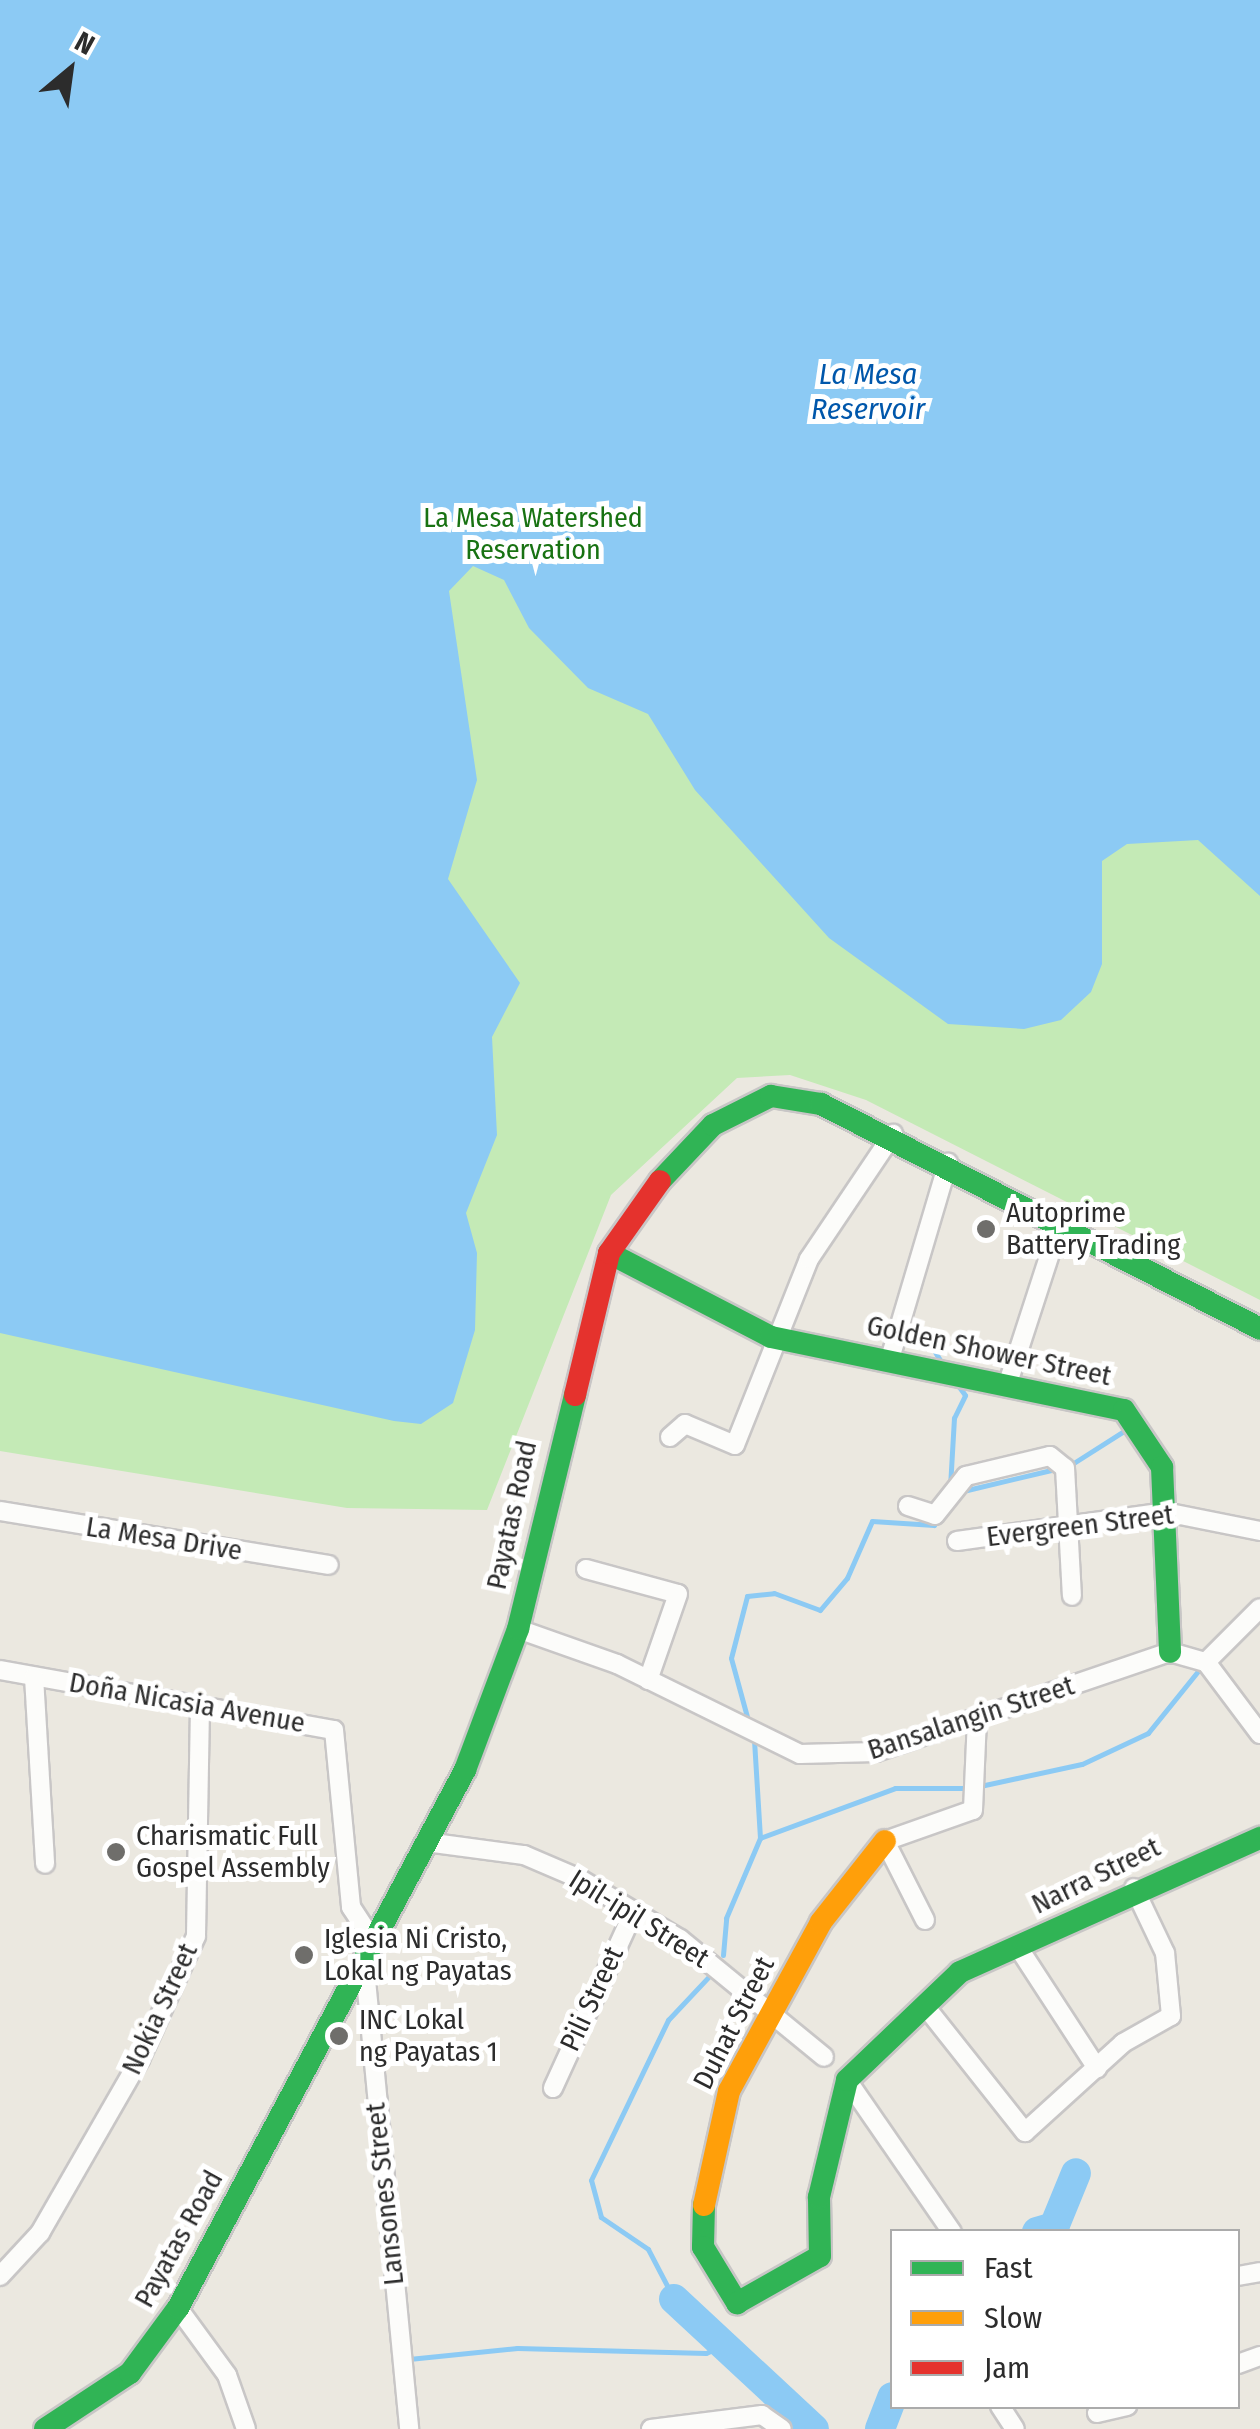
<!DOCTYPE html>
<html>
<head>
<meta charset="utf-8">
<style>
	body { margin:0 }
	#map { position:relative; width:1260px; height:2429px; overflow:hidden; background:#ebe8e0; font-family:"Fira Sans Condensed",sans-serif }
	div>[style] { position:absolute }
	.green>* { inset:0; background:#c4eab6 }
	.water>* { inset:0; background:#8ccaf4 }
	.stream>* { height:5px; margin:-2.5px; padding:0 2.5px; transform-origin:2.5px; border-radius:2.5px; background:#8ccaf4 }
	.river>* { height:30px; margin:-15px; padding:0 15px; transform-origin:15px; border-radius:15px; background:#8ccaf4 }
	.roads { filter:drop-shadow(2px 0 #c8c6c6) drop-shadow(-2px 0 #c8c6c6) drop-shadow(0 2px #c8c6c6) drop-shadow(0 -2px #c8c6c6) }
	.street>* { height:18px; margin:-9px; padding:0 9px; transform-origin:9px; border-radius:9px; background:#fcfcfa }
	.fast>* { height:22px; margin:-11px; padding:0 11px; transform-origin:11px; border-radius:11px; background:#30b455 }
	.slow>* { height:22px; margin:-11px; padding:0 11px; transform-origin:11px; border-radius:11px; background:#ff9f0a }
	.jam>* { height:22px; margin:-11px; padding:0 11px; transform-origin:11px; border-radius:11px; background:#e5322d }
	.dots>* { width:28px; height:28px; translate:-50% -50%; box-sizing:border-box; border:5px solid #fff; border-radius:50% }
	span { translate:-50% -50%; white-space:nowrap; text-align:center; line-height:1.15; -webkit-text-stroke:10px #fff; paint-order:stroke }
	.park-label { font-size:28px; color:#187212 }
	.poi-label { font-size:28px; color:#2c2c2c }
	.left { translate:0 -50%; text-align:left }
	.street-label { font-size:28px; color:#2c2c2c }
	.water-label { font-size:30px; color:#0057ab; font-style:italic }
	.legend { position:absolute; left:890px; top:2229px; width:350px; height:180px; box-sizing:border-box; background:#fff; border:2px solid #ababab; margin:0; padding:12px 18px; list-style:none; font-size:30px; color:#2c2c2c }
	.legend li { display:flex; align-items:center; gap:20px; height:50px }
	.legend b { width:50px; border:2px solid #ababab }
	.north { position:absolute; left:20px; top:20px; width:100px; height:100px; -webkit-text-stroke:8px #fff; paint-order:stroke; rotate:29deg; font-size:28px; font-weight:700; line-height:40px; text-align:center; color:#2c2c2c }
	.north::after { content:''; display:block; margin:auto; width:35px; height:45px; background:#2c2c2c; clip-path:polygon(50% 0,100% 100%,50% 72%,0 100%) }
</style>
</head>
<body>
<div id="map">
	<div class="green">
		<i style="clip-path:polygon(0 0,1260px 0,1260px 1300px,866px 1100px,790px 1075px,737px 1078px,611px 1195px,487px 1510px,347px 1508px,0 1451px)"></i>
	</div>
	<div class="water">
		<i style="clip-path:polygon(0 0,1260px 0,1260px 896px,1198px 840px,1127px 844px,1102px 861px,1102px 964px,1091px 992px,1061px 1020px,1024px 1029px,948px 1024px,829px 938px,695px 790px,648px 714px,588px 688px,529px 628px,504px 580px,473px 566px,449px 591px,477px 780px,448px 879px,520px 983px,492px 1037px,497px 1135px,466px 1213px,477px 1253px,475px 1330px,453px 1403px,421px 1424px,394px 1421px,0 1333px)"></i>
	</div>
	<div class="stream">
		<i style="left:930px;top:1344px;width:22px;rotate:58deg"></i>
		<i style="left:1072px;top:1464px;width:65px;rotate:-32.5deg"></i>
		<i style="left:950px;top:1487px;width:69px;rotate:-86.7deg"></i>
		<i style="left:954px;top:1418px;width:25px;rotate:-64deg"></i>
		<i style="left:965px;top:1395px;width:14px;rotate:-126deg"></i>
		<i style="left:963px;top:1491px;width:95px;rotate:-13.4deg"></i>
		<i style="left:749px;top:1724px;width:68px;rotate:-105.3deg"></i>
		<i style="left:731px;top:1658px;width:64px;rotate:-75.5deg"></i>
		<i style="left:747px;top:1596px;width:27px;rotate:-6deg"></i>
		<i style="left:774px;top:1593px;width:49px;rotate:20.3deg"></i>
		<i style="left:820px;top:1610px;width:42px;rotate:-49.8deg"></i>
		<i style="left:847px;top:1578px;width:62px;rotate:-66.3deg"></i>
		<i style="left:872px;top:1521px;width:62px;rotate:3.7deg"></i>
		<i style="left:934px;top:1525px;width:26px;rotate:-50deg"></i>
		<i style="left:980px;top:1786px;width:104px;rotate:-12.2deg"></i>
		<i style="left:1082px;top:1764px;width:73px;rotate:-25.2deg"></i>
		<i style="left:1148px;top:1733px;width:80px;rotate:-51.1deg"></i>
		<i style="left:760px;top:1838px;width:144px;rotate:-20.3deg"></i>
		<i style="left:895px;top:1788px;width:75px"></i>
		<i style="left:723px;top:1955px;width:37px;rotate:-85deg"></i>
		<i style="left:726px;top:1918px;width:87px;rotate:-67deg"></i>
		<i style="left:760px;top:1838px;width:99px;rotate:-93.5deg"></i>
		<i style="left:674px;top:2299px;width:56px;rotate:-117.5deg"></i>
		<i style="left:648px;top:2249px;width:57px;rotate:-145.8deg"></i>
		<i style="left:601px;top:2217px;width:38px;rotate:-105deg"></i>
		<i style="left:591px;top:2180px;width:178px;rotate:-64.3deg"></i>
		<i style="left:668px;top:2020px;width:66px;rotate:-46.8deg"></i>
		<i style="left:409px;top:2359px;width:109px;rotate:-5.8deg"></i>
		<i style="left:517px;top:2348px;width:189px;rotate:1.5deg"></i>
		<i style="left:706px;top:2353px;width:24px;rotate:-24deg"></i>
	</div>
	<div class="river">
		<i style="left:1037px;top:2232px;width:18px;rotate:-16deg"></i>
		<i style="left:1054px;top:2227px;width:58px;rotate:-67.8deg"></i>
		<i style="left:674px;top:2299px;width:191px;rotate:42.9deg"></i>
		<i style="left:880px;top:2429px;width:34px;rotate:-69deg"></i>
	</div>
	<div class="roads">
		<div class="street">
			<i style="left:889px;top:1362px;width:208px;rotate:-73.5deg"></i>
			<i style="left:1007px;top:1386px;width:171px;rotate:-72deg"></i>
			<i style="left:670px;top:1437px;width:20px;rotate:-41deg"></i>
			<i style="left:685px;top:1424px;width:54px;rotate:22.8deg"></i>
			<i style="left:735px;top:1445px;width:200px;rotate:-68.3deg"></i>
			<i style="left:809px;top:1259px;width:151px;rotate:-56.1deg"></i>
			<i style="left:908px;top:1506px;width:28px;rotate:18deg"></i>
			<i style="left:935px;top:1515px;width:50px;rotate:-51.5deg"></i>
			<i style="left:966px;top:1476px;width:86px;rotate:-13.4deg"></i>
			<i style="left:1050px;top:1456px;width:19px;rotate:39deg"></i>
			<i style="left:1065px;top:1468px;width:128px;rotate:86.9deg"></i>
			<i style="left:0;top:1511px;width:333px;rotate:9.3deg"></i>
			<i style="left:957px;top:1541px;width:210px;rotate:-7.9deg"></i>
			<i style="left:1165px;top:1512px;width:97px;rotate:11.3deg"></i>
			<i style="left:586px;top:1569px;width:95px;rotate:15.2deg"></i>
			<i style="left:678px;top:1594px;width:91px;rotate:109.2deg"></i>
			<i style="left:518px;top:1629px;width:105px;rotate:19.5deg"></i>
			<i style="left:617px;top:1664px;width:204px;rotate:26.2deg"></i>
			<i style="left:800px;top:1754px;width:76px;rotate:-1.5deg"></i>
			<i style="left:876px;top:1752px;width:311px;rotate:-18.8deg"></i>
			<i style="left:1170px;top:1652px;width:37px;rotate:16deg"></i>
			<i style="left:1206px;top:1662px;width:90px;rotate:53.1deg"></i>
			<i style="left:1206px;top:1662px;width:76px;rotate:-45deg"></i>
			<i style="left:0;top:1670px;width:339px;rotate:10.2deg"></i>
			<i style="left:334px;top:1730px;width:178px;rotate:84.5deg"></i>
			<i style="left:351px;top:1907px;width:42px;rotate:56.7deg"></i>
			<i style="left:34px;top:1677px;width:187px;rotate:86.6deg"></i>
			<i style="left:426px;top:1842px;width:99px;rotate:7.6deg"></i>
			<i style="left:524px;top:1855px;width:61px;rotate:23.2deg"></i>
			<i style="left:580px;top:1879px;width:117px;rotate:31deg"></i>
			<i style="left:680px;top:1939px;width:186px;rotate:39.3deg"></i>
			<i style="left:925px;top:1920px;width:89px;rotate:-116.9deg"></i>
			<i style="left:885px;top:1841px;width:93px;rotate:-19.4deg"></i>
			<i style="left:973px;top:1810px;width:90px;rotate:-87.5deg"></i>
			<i style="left:1018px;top:1947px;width:145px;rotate:56.9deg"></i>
			<i style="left:364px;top:1959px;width:472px;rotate:84.5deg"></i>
			<i style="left:925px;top:2006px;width:161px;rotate:51.6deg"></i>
			<i style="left:1025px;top:2132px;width:132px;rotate:-42.2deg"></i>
			<i style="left:1123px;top:2043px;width:55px;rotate:-29.4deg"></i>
			<i style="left:1171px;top:2016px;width:63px;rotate:-95.4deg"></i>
			<i style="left:1165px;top:1953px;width:72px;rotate:-115.5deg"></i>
			<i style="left:847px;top:2080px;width:185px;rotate:55.4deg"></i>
			<i style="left:553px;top:2088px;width:195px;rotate:-65.4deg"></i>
			<i style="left:0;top:2276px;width:59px;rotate:-47.1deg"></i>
			<i style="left:40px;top:2233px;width:201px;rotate:-60.1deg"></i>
			<i style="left:140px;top:2059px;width:135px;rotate:-65.5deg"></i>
			<i style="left:196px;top:1936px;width:232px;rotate:-89deg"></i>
			<i style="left:1238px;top:2276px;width:22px;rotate:-10deg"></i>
			<i style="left:178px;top:2308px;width:83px;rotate:53.8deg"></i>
			<i style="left:227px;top:2375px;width:57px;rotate:70.6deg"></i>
			<i style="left:1238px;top:2364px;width:23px;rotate:-20deg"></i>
			<i style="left:1000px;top:2406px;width:27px;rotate:57deg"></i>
			<i style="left:1097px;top:2413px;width:31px;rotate:-13deg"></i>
			<i style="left:651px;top:2429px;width:112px;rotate:-7.2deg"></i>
			<i style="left:762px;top:2415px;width:24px;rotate:35deg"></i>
		</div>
		<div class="fast">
			<i style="left:660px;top:1181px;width:77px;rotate:-46.6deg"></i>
			<i style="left:713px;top:1125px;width:65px;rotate:-26.6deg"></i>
			<i style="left:771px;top:1096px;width:51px;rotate:9.1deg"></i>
			<i style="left:821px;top:1104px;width:493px;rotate:27.1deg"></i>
			<i style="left:609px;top:1253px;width:182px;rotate:27.4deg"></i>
			<i style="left:771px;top:1337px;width:360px;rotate:11.7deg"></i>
			<i style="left:1124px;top:1410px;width:69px;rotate:56.3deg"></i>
			<i style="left:1162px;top:1467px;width:185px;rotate:87.5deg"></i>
			<i style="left:704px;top:2205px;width:42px;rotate:91.4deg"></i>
			<i style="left:703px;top:2247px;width:66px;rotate:58.7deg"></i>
			<i style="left:737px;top:2303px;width:95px;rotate:-29.5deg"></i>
			<i style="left:820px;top:2256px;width:59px;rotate:-91deg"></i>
			<i style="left:819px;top:2197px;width:120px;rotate:-76.5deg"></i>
			<i style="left:847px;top:2080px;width:156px;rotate:-43.7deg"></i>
			<i style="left:960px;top:1972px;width:329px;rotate:-24.1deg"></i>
			<i style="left:45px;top:2429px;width:102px;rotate:-33.4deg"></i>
			<i style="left:130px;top:2373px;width:81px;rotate:-53.6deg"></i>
			<i style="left:178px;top:2308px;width:610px;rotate:-61.92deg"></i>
			<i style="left:465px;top:1770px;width:151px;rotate:-69.4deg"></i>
			<i style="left:518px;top:1629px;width:241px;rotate:-76.3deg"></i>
		</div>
		<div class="slow">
			<i style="left:704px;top:2205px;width:117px;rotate:-77.6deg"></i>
			<i style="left:729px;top:2091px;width:192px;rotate:-61.4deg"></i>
			<i style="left:821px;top:1922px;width:103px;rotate:-51.7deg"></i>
		</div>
		<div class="jam">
			<i style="left:575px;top:1395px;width:146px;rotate:-76.5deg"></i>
			<i style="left:609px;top:1253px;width:88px;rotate:-54.7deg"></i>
		</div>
	</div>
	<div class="dots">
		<i style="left:986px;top:1229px;background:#6f6e6b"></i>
		<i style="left:116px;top:1852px;background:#6f6e6b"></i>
		<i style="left:304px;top:1955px;background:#6f6e6b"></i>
		<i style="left:339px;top:2036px;background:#6f6e6b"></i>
	</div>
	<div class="park-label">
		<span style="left:533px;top:534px">La Mesa Watershed<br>Reservation</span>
	</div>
	<div class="poi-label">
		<span class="left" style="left:1006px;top:1229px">Autoprime<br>Battery Trading</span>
		<span class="left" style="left:136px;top:1852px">Charismatic Full<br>Gospel Assembly</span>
		<span class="left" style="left:324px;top:1955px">Iglesia Ni Cristo,<br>Lokal ng Payatas</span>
		<span class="left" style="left:359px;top:2036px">INC Lokal<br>ng Payatas 1</span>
	</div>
	<div class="street-label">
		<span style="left:989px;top:1351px;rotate:12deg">Golden Shower Street</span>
		<span style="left:512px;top:1515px;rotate:-78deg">Payatas Road</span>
		<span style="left:1080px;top:1526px;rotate:-7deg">Evergreen Street</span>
		<span style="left:164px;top:1539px;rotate:9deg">La Mesa Drive</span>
		<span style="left:187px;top:1703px;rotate:10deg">Doña Nicasia Avenue</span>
		<span style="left:971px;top:1718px;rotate:-18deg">Bansalangin Street</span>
		<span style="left:1096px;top:1876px;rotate:-26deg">Narra Street</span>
		<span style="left:639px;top:1919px;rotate:32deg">Ipil-ipil Street</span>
		<span style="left:592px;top:1999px;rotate:-65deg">Pili Street</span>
		<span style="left:160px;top:2009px;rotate:-65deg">Nokia Street</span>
		<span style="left:734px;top:2023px;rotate:-63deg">Duhat Street</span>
		<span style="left:385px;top:2194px;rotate:-96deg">Lansones Street</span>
		<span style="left:179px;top:2239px;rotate:-61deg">Payatas Road</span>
	</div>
	<div class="water-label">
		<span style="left:868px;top:391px">La Mesa<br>Reservoir</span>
	</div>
	<ul class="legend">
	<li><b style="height:12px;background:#30b455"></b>Fast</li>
	<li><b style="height:12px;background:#ff9f0a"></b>Slow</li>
	<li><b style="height:12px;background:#e5322d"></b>Jam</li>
	</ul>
	<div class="north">N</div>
</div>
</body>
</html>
